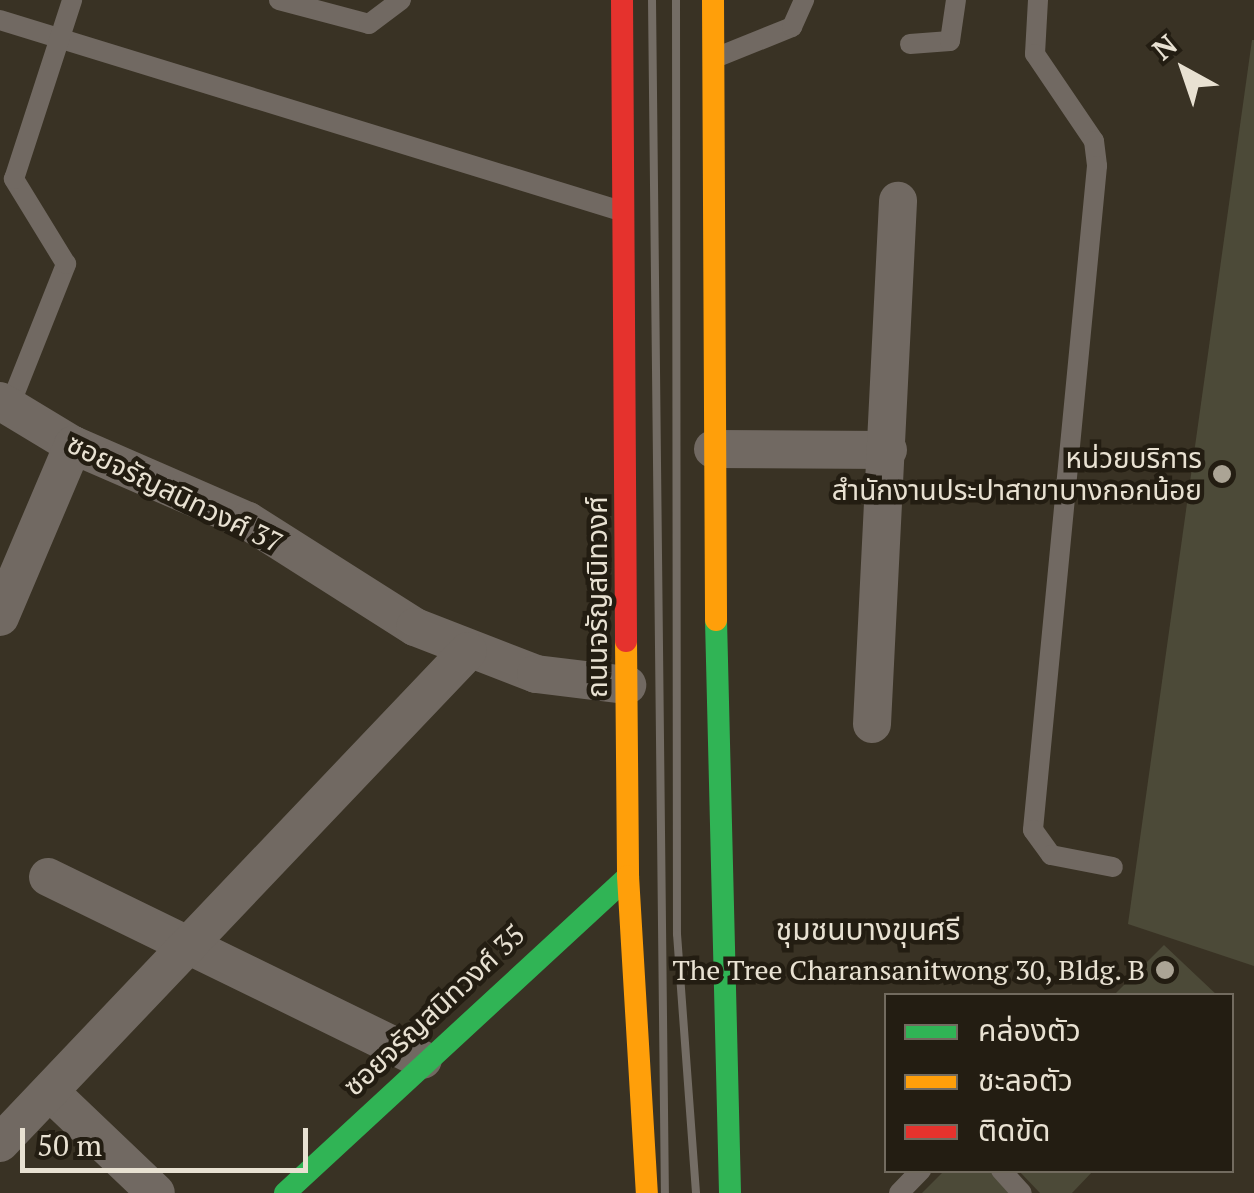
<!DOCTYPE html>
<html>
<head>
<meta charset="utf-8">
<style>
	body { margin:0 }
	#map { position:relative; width:1254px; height:1193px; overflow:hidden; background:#393224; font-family:"PT Serif","Noto Sans Thai",serif }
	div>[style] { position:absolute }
	.building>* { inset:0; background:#4c4a38 }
	.lane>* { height:20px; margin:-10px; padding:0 10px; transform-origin:10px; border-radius:10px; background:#716962 }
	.street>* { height:38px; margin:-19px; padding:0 19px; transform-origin:19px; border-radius:19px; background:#716962 }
	.fast>* { height:22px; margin:-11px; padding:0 11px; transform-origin:11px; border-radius:11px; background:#30b455 }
	.slow>* { height:22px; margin:-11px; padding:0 11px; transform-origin:11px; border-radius:11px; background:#ff9f0a }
	.jam>* { height:22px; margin:-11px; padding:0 11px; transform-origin:11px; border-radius:11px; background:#e5322d }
	.rail>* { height:8px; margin:-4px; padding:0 4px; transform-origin:4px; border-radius:4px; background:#746d65 }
	.dots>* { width:28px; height:28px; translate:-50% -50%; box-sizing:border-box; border:5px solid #231d12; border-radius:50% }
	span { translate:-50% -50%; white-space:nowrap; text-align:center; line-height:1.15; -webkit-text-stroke:9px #231d12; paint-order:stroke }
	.poi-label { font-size:28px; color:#e8e1d2 }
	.right { translate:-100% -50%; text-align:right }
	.street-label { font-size:28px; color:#e8e1d2 }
	.neighbourhood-label { font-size:30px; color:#e8e1d2 }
	.legend { position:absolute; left:884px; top:993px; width:350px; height:180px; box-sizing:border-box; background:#231d12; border:2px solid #726b5f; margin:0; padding:12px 18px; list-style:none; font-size:30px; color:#e8e1d2 }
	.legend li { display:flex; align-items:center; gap:20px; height:50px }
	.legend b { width:50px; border:2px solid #726b5f }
	.north { position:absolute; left:1134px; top:20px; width:100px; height:100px; -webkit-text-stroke:8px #231d12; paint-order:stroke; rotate:320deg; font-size:28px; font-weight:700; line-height:40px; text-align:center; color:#e8e1d2 }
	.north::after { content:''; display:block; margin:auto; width:35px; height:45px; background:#e8e1d2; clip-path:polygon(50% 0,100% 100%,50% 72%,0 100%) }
	.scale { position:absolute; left:20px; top:1128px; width:288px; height:45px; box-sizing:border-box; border:5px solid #e8e1d2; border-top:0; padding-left:12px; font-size:30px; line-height:35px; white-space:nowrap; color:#e8e1d2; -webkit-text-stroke:8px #231d12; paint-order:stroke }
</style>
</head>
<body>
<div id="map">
	<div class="building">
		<i style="clip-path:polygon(1252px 40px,1254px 40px,1254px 966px,1128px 924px)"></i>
		<i style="clip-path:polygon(1164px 945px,1218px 996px,1113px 996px)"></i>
		<i style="clip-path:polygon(945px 1170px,989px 1170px,1009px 1193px,922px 1193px)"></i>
		<i style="clip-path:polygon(1018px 1170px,1094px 1170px,1072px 1193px,1040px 1193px)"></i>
	</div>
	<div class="lane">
		<i style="left:279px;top:0;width:93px;rotate:14.9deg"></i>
		<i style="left:369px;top:24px;width:40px;rotate:-37deg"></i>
		<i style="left:1038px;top:0;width:54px;rotate:93.2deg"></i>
		<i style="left:1035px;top:54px;width:105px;rotate:55.9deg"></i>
		<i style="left:1094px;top:141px;width:25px;rotate:83deg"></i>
		<i style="left:1097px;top:166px;width:667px;rotate:95.51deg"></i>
		<i style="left:1033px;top:830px;width:31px;rotate:54deg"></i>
		<i style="left:1051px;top:855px;width:63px;rotate:11deg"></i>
		<i style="left:0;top:20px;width:650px;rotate:17.1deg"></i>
		<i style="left:910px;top:44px;width:40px;rotate:-4.3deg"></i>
		<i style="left:950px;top:41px;width:41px;rotate:-81.7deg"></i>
		<i style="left:715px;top:58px;width:83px;rotate:-21.9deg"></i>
		<i style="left:792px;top:27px;width:30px;rotate:-66deg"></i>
		<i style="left:10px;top:405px;width:152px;rotate:-68.3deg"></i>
		<i style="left:66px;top:264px;width:100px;rotate:-121.5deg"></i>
		<i style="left:14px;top:179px;width:188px;rotate:-72deg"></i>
		<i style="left:1001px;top:1170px;width:31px;rotate:48deg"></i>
		<i style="left:899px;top:1193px;width:32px;rotate:-46deg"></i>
	</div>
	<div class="street">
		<i style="left:0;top:401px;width:85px;rotate:31.1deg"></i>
		<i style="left:73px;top:445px;width:191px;rotate:23.5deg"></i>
		<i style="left:248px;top:521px;width:198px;rotate:32.4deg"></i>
		<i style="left:415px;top:627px;width:130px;rotate:21.2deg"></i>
		<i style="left:536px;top:674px;width:92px;rotate:6.9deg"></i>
		<i style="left:713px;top:449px;width:175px;rotate:0.3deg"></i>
		<i style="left:0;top:617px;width:187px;rotate:-67deg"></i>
		<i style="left:872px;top:724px;width:524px;rotate:-87.15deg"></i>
		<i style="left:48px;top:877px;width:417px;rotate:26deg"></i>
		<i style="left:50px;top:1092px;width:146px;rotate:43.6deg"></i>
		<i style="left:0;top:1143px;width:679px;rotate:-46.43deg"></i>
	</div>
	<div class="fast">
		<i style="left:716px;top:620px;width:573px;rotate:88.6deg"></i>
		<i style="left:285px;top:1193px;width:467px;rotate:-42.7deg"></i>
	</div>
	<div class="slow">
		<i style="left:713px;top:0;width:620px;rotate:89.72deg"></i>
		<i style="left:626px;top:641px;width:235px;rotate:89.5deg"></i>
		<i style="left:628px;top:876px;width:318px;rotate:86.6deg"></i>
	</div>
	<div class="jam">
		<i style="left:622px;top:0;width:641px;rotate:89.64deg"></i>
	</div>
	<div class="rail">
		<i style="left:652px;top:0;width:1193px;rotate:89.38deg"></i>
		<i style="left:676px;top:0;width:934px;rotate:89.94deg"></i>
		<i style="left:677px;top:934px;width:260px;rotate:85.8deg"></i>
	</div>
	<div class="dots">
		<i style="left:1222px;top:474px;background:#aba495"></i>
		<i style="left:1165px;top:970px;background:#aba495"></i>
	</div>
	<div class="poi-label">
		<span class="right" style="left:1202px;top:474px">หน่วยบริการ<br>สำนักงานประปาสาขาบางกอกน้อย</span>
		<span class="right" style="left:1145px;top:970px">The Tree Charansanitwong 30, Bldg. B</span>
	</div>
	<div class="street-label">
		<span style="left:175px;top:493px;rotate:26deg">ซอยจรัญสนิทวงศ์ 37</span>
		<span style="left:597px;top:597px;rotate:-90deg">ถนนจรัญสนิทวงศ์</span>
		<span style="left:434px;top:1010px;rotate:-43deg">ซอยจรัญสนิทวงศ์ 35</span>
	</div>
	<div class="neighbourhood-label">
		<span style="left:868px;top:929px">ชุมชนบางขุนศรี</span>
	</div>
	<ul class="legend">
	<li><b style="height:12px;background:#30b455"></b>คล่องตัว</li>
	<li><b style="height:12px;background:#ff9f0a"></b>ชะลอตัว</li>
	<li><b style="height:12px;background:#e5322d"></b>ติดขัด</li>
	</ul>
	<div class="north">N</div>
	<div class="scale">50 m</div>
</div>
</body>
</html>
